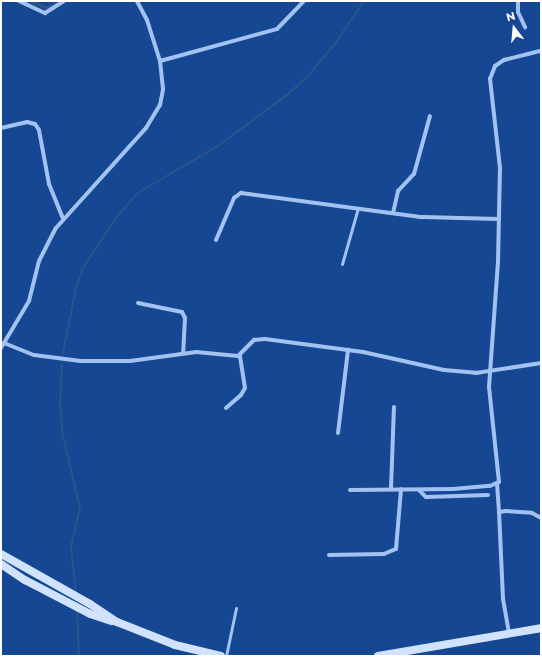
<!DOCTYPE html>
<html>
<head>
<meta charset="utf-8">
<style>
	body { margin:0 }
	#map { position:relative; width:542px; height:657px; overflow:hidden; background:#154792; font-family:Montserrat,sans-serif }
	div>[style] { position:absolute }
	.water>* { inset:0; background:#2d538a }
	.stream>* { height:2px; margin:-1px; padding:0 1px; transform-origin:1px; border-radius:1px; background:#2d538a }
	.lane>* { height:3px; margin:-1.5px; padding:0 1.5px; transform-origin:1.5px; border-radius:1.5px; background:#a2c3f1 }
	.street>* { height:4px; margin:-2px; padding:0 2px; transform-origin:2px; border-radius:2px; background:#a2c3f1 }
	.secondary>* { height:8px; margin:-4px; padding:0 4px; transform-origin:4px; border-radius:4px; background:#d1e2fc }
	span { translate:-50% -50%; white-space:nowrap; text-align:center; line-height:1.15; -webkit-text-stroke:4px #154792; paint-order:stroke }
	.frame { position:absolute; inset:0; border:2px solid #fff; pointer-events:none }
	.north { position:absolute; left:494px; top:8px; width:40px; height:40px; -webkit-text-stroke:3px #154792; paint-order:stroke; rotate:344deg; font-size:11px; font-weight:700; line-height:16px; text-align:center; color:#fff }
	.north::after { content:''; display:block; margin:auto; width:14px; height:18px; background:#fff; clip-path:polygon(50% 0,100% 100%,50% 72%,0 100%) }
</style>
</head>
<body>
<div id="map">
	<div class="water">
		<i style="clip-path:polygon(26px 1px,35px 1px,46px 6px,61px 1px,46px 10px)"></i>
	</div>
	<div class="stream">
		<i style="left:63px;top:353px;width:66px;rotate:-78.7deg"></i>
		<i style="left:76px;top:288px;width:21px;rotate:-71deg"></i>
		<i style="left:83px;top:268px;width:60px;rotate:-56.6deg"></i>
		<i style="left:116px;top:218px;width:35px;rotate:-49deg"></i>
		<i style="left:139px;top:192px;width:91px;rotate:-30.2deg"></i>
		<i style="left:218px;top:146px;width:87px;rotate:-36.6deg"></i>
		<i style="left:288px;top:94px;width:28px;rotate:-42deg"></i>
		<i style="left:309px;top:75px;width:44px;rotate:-50.5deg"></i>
		<i style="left:337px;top:41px;width:48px;rotate:-56deg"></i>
		<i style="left:62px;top:364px;width:40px;rotate:92.9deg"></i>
		<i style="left:60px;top:404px;width:32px;rotate:85deg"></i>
		<i style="left:63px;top:436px;width:74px;rotate:76.7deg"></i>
		<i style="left:80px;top:508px;width:40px;rotate:103deg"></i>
		<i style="left:71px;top:547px;width:46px;rotate:83.8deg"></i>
		<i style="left:77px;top:609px;width:47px;rotate:87.6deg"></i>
	</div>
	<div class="lane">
		<i style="left:342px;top:264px;width:58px;rotate:-74.1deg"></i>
		<i style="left:226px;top:656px;width:49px;rotate:-78.2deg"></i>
	</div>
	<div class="street">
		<i style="left:19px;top:1px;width:29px;rotate:25deg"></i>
		<i style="left:45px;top:13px;width:22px;rotate:-32deg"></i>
		<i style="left:518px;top:1px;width:11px;rotate:90deg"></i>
		<i style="left:518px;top:12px;width:17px;rotate:65deg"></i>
		<i style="left:160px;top:61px;width:121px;rotate:-15.3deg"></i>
		<i style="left:277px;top:29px;width:39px;rotate:-46deg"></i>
		<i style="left:1px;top:128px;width:27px;rotate:-13deg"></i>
		<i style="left:27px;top:122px;width:8px;rotate:14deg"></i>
		<i style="left:35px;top:124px;width:7px;rotate:56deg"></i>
		<i style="left:39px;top:130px;width:55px;rotate:79.5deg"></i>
		<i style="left:49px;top:184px;width:37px;rotate:68deg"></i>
		<i style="left:393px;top:213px;width:23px;rotate:-77deg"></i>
		<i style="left:398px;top:191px;width:23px;rotate:-47deg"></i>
		<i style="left:414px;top:174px;width:60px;rotate:-74.6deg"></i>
		<i style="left:216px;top:240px;width:46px;rotate:-66.8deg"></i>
		<i style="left:234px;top:198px;width:9px;rotate:-36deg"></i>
		<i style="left:241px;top:193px;width:183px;rotate:7.6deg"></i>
		<i style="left:422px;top:217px;width:77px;rotate:1.5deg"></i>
		<i style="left:138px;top:303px;width:45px;rotate:11.6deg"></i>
		<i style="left:182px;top:312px;width:7px;rotate:63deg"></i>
		<i style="left:185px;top:318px;width:35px;rotate:93deg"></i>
		<i style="left:4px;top:343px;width:32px;rotate:22deg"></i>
		<i style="left:34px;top:355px;width:47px;rotate:7.3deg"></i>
		<i style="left:81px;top:361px;width:49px"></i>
		<i style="left:130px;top:361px;width:67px;rotate:-7.8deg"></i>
		<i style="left:196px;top:352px;width:42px;rotate:5.4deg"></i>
		<i style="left:238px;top:356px;width:23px;rotate:-45deg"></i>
		<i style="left:254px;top:340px;width:11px;rotate:-5deg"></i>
		<i style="left:265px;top:339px;width:99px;rotate:7.6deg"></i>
		<i style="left:363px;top:352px;width:83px;rotate:12.5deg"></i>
		<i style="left:444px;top:370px;width:32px;rotate:5deg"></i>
		<i style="left:476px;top:373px;width:66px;rotate:-8.7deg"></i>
		<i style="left:1px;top:348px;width:55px;rotate:-59.2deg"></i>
		<i style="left:29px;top:301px;width:41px;rotate:-76deg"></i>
		<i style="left:39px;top:261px;width:37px;rotate:-63deg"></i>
		<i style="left:56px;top:228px;width:135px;rotate:-48deg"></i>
		<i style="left:146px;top:128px;width:27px;rotate:-59deg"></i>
		<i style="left:160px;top:105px;width:16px;rotate:-79deg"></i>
		<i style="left:163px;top:89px;width:28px;rotate:-96deg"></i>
		<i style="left:160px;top:61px;width:43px;rotate:-107.6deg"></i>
		<i style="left:147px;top:20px;width:21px;rotate:-118deg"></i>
		<i style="left:226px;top:408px;width:20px;rotate:-41deg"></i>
		<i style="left:241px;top:395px;width:8px;rotate:-60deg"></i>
		<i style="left:245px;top:388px;width:33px;rotate:-99deg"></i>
		<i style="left:338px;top:433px;width:84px;rotate:-83.1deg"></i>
		<i style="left:497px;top:483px;width:29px;rotate:86deg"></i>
		<i style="left:391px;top:488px;width:81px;rotate:-87.9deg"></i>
		<i style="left:350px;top:490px;width:103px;rotate:-0.6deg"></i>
		<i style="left:453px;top:489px;width:37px;rotate:-5deg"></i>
		<i style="left:490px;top:486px;width:10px;rotate:-24deg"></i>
		<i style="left:499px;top:482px;width:96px;rotate:-96deg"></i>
		<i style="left:489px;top:387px;width:125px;rotate:-85.9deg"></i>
		<i style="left:498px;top:262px;width:94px;rotate:-88.8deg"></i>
		<i style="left:500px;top:168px;width:90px;rotate:-96.4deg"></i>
		<i style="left:490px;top:79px;width:14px;rotate:-69deg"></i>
		<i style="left:495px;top:66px;width:11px;rotate:-34deg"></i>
		<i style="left:504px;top:60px;width:38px;rotate:-14deg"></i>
		<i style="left:419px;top:490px;width:10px;rotate:45deg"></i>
		<i style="left:426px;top:497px;width:62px;rotate:-1.8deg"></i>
		<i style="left:329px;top:555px;width:55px;rotate:-1deg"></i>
		<i style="left:384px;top:554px;width:13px;rotate:-23deg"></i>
		<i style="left:396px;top:549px;width:60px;rotate:-85.2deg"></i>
		<i style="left:509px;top:633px;width:35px;rotate:-100deg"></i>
		<i style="left:503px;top:599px;width:87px;rotate:-92.6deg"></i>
		<i style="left:499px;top:512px;width:7px;rotate:-8deg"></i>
		<i style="left:506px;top:511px;width:26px;rotate:4deg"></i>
		<i style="left:532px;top:513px;width:10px;rotate:29deg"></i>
	</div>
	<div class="secondary">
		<i style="left:1px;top:554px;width:102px;rotate:29.3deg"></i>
		<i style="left:90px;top:604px;width:32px;rotate:34deg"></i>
		<i style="left:117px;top:622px;width:62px;rotate:21.6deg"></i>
		<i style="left:175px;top:645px;width:47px;rotate:13.4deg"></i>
		<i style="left:1px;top:564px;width:29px;rotate:34deg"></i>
		<i style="left:25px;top:580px;width:73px;rotate:27.6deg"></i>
		<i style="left:90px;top:614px;width:23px;rotate:18deg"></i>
		<i style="left:378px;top:656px;width:165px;rotate:-9.7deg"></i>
	</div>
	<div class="frame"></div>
	<div class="north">N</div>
</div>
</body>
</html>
